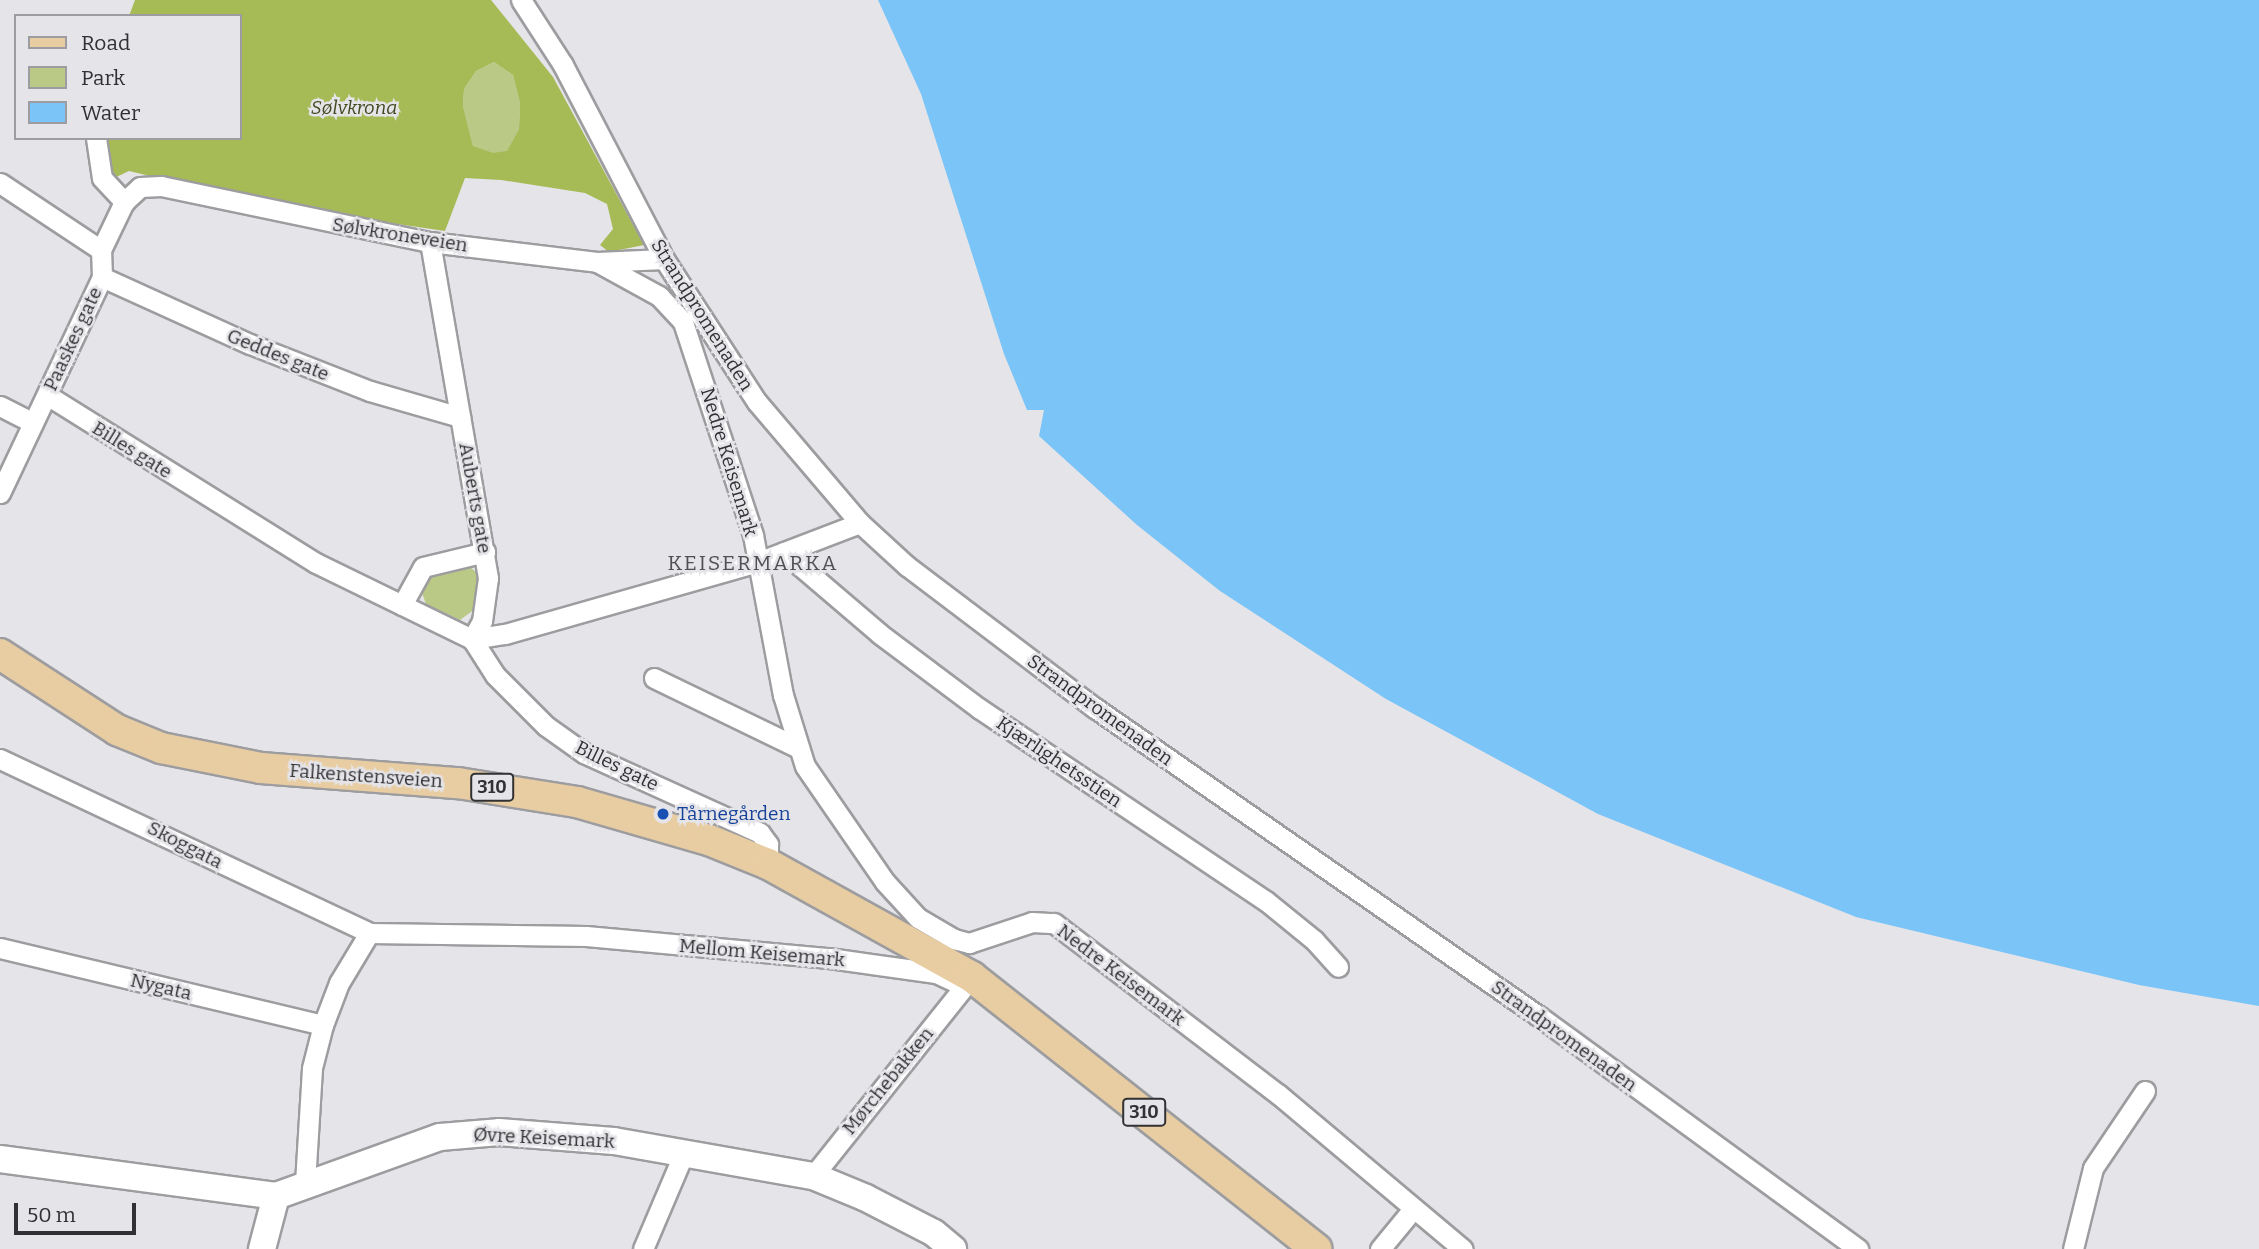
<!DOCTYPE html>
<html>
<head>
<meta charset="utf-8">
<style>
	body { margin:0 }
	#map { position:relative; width:2259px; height:1249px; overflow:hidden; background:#e5e4e8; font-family:Bitter,serif }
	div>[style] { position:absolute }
	.green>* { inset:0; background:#bac985 }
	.forest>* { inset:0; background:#a6ba55 }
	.water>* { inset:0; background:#7bc4f7 }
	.roads { filter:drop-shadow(2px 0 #9d9da0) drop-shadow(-2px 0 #9d9da0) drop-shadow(0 2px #9d9da0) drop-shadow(0 -2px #9d9da0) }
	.street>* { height:19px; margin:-9.5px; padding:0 9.5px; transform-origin:9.5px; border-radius:9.5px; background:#fff }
	.secondary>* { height:26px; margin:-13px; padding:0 13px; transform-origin:13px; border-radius:13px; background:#fff }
	.primary>* { height:30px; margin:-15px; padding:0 15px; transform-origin:15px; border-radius:15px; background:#e9cda2 }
	.dots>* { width:19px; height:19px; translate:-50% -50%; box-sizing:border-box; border:4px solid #e5e4e8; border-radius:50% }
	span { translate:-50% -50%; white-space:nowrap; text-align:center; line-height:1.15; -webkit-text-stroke:5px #e5e4e8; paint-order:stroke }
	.shield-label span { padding:2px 5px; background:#e5e4e8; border:2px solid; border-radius:5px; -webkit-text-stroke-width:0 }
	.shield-label { font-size:18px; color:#313133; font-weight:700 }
	.park-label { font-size:19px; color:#414920; font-style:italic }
	.street-label { font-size:19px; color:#313133 }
	.transit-label { font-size:19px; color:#164399 }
	.left { translate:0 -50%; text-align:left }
	.neighbourhood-label { font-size:21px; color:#505053; letter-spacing:2px }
	.legend { position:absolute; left:14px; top:14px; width:228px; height:126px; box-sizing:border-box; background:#e5e4e8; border:2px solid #9d9ca0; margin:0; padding:9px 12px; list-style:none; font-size:21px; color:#313133 }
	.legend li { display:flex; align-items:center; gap:14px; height:35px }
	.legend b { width:35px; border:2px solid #9d9ca0 }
	.scale { position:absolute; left:14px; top:1203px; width:122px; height:32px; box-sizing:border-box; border:4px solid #313133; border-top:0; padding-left:9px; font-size:21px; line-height:24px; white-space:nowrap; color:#313133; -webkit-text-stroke:5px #e5e4e8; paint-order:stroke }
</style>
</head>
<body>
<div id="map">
	<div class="green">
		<i style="clip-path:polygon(494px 62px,513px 75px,520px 103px,519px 129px,507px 152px,492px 154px,473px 146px,463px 106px,464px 89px,476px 71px)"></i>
		<i style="clip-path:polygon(466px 563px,479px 575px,475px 609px,460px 620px,426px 604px,420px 587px,424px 575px)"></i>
	</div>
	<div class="forest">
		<i style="clip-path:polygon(evenodd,135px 0,491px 0,553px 77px,644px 245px,609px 252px,600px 245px,613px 229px,607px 204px,585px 193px,501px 180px,465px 178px,445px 231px,282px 207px,129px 171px,112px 179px,105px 166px,104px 138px,240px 138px,240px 16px,129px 16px,135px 0,494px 62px,513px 75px,520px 103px,519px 129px,507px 151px,493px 153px,473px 146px,463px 106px,464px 89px,476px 71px,494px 62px)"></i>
	</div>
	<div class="water">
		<i style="clip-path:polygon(878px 0,2259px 0,2259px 1006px,2139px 985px,1856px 917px,1598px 814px,1386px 699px,1220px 591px,1137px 525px,1039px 436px,1044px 410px,1027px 410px,1004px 354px,921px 94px)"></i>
	</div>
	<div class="roads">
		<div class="street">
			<i style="left:521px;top:0;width:77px;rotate:57.1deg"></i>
			<i style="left:563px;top:65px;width:219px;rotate:62.5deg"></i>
			<i style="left:664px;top:259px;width:171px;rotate:57deg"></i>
			<i style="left:757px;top:402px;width:159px;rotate:49.6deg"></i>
			<i style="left:860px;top:523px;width:64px;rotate:42.5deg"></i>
			<i style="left:907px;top:566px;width:236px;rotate:37.1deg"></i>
			<i style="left:1095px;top:708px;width:542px;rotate:34.78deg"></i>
			<i style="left:1540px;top:1017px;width:394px;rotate:36.1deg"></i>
			<i style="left:96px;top:138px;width:40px;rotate:81.5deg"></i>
			<i style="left:102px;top:178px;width:33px;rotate:47deg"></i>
			<i style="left:0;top:183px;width:121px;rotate:33.6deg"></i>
			<i style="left:430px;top:242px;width:341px;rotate:80.2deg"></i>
			<i style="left:488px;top:578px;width:43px;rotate:97.9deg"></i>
			<i style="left:482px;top:621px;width:21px;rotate:119deg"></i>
			<i style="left:597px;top:262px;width:71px;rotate:28.7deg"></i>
			<i style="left:659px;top:296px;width:35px;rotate:47deg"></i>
			<i style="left:683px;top:322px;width:224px;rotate:71.8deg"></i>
			<i style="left:753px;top:535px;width:163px;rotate:79.4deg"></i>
			<i style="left:783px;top:695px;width:74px;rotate:72.8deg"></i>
			<i style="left:805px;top:766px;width:141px;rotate:55.4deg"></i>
			<i style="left:885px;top:882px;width:49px;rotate:47.5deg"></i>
			<i style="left:918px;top:918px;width:42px;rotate:30.3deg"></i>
			<i style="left:954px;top:939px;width:16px;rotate:15deg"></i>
			<i style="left:969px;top:943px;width:66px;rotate:-18.4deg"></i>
			<i style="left:1032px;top:922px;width:22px;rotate:3deg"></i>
			<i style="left:1054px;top:923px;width:282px;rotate:37.4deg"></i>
			<i style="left:1278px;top:1094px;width:241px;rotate:40deg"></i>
			<i style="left:102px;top:277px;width:162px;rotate:24.4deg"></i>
			<i style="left:250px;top:344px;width:129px;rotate:21.4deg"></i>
			<i style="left:370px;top:391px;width:94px;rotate:16.1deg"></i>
			<i style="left:47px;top:395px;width:317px;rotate:32deg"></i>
			<i style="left:316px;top:563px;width:174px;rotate:26deg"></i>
			<i style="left:472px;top:639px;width:43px;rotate:57.4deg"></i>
			<i style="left:495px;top:675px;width:72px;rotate:45deg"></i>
			<i style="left:546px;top:726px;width:47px;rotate:35.4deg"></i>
			<i style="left:584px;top:753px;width:193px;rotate:24.4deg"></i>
			<i style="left:760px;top:833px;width:14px;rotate:54deg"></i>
			<i style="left:768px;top:844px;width:20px;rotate:90deg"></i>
			<i style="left:0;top:406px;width:37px;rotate:27deg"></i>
			<i style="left:0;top:493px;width:239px;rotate:-64.7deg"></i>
			<i style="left:102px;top:277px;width:27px;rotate:-92deg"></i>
			<i style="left:101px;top:250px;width:53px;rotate:-64.4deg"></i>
			<i style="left:124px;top:202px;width:22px;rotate:-43deg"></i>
			<i style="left:140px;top:187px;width:21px;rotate:-3deg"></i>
			<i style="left:161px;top:186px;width:275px;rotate:11.8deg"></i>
			<i style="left:430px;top:242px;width:168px;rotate:6.8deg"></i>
			<i style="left:597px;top:262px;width:67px;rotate:-2.6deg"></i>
			<i style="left:784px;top:552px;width:126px;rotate:40.5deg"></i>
			<i style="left:880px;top:634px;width:125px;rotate:36.9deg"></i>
			<i style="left:980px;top:709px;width:344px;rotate:33.9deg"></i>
			<i style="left:1266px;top:901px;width:62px;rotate:39.1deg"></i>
			<i style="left:1314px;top:940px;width:36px;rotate:48deg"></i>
			<i style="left:402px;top:605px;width:43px;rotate:-61.1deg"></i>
			<i style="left:423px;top:567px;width:64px;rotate:-13.6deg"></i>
			<i style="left:472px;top:639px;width:33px;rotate:-9deg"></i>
			<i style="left:505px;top:634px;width:263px;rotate:-15.9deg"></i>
			<i style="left:758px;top:562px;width:109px;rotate:-20.9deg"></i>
			<i style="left:654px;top:678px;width:161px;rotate:25.8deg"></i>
			<i style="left:0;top:759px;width:408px;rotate:25.2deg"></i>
			<i style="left:0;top:948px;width:332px;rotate:13.4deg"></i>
			<i style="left:813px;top:1176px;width:242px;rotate:-51.4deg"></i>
			<i style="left:305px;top:1183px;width:115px;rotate:-86.5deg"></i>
			<i style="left:312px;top:1068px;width:44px;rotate:-75.7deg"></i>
			<i style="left:323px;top:1025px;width:45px;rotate:-69.1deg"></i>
			<i style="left:339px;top:983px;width:58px;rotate:-59deg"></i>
			<i style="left:369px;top:933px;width:217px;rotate:0.8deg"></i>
			<i style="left:586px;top:936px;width:244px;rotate:5.2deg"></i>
			<i style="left:829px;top:958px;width:108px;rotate:8deg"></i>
			<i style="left:936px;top:973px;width:21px;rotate:25deg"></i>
			<i style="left:643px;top:1249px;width:104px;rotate:-66.9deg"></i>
			<i style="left:1380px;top:1249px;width:52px;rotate:-50.5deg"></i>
			<i style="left:2073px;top:1249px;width:83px;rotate:-76.1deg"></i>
			<i style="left:2093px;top:1168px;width:93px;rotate:-56deg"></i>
		</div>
		<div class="secondary">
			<i style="left:0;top:1159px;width:278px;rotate:7.6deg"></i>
			<i style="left:276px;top:1196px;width:174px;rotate:-19.8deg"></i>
			<i style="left:440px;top:1137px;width:59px;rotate:-4.8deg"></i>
			<i style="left:499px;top:1132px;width:115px;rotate:4.5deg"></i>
			<i style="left:614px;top:1141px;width:202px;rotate:10deg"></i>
			<i style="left:813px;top:1176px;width:57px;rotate:22.5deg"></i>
			<i style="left:866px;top:1198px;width:76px;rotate:27.2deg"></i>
			<i style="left:934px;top:1233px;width:25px;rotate:40deg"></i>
			<i style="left:262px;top:1249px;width:55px;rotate:-75.2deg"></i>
		</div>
		<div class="primary">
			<i style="left:0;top:654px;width:140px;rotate:33deg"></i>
			<i style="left:117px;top:730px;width:48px;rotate:22.2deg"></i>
			<i style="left:161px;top:748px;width:102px;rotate:11.3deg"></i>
			<i style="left:261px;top:768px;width:198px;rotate:4.4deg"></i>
			<i style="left:458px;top:783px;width:121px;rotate:9.1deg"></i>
			<i style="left:577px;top:802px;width:137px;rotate:16.1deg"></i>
			<i style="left:709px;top:840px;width:64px;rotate:22.1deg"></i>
			<i style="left:768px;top:864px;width:233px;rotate:29deg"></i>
			<i style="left:972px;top:977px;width:439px;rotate:38.3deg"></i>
		</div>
	</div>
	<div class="dots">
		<i style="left:663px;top:814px;background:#1a4fb4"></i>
	</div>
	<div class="shield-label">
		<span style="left:492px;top:787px">310</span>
		<span style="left:1144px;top:1112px">310</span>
	</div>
	<div class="park-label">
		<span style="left:354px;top:108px">Sølvkrona</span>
	</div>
	<div class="street-label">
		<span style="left:400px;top:235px;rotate:9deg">Sølvkroneveien</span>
		<span style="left:702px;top:315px;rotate:58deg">Strandpromenaden</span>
		<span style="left:73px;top:339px;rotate:-65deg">Paaskes gate</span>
		<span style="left:278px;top:355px;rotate:22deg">Geddes gate</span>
		<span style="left:132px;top:450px;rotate:32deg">Billes gate</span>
		<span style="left:729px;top:462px;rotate:73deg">Nedre Keisemark</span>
		<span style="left:475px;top:498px;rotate:80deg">Auberts gate</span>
		<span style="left:1100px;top:710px;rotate:36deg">Strandpromenaden</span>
		<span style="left:1059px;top:762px;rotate:34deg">Kjærlighetsstien</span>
		<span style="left:617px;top:766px;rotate:26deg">Billes gate</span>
		<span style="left:366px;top:776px;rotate:4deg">Falkenstensveien</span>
		<span style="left:185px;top:845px;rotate:27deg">Skoggata</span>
		<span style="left:762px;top:953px;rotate:5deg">Mellom Keisemark</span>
		<span style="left:1121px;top:975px;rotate:37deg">Nedre Keisemark</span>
		<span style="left:161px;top:987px;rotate:13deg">Nygata</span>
		<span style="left:1564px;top:1036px;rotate:36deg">Strandpromenaden</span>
		<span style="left:888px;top:1081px;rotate:-51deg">Mørchebakken</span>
		<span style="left:544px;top:1138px;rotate:3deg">Øvre Keisemark</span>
	</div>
	<div class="transit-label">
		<span class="left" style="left:677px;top:814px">Tårnegården</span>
	</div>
	<div class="neighbourhood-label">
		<span style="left:753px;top:563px">KEISERMARKA</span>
	</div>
	<ul class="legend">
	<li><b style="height:9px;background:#e9cda2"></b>Road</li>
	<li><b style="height:19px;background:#bac985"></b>Park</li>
	<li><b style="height:19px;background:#7bc4f7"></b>Water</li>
	</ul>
	<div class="scale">50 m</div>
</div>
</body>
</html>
